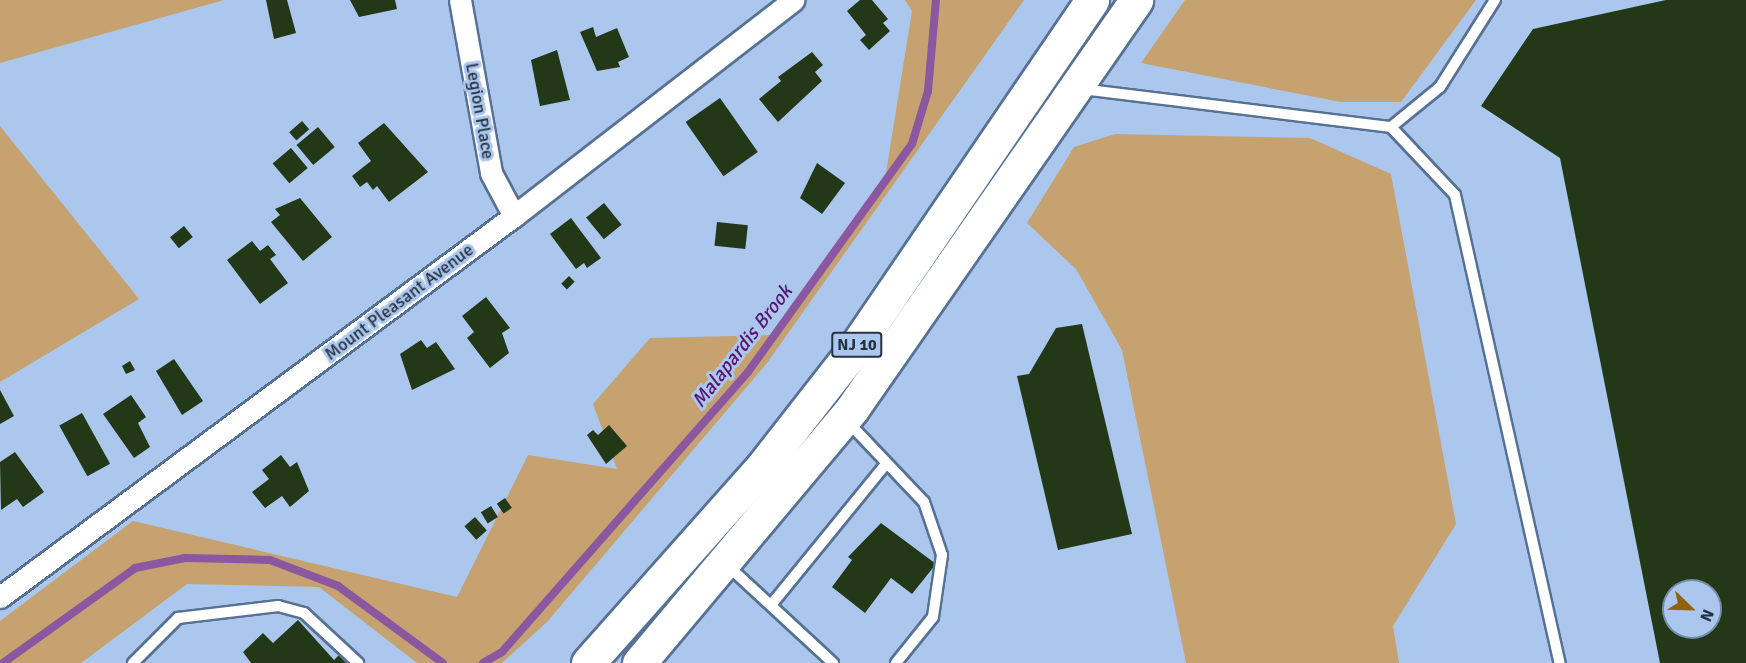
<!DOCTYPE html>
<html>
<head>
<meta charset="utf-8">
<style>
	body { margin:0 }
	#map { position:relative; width:1746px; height:663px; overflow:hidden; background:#abc7ed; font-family:Signika,sans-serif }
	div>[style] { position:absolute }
	.green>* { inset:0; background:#c5a270 }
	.stream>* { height:8px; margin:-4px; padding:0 4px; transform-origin:4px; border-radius:4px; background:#8a57a0 }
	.building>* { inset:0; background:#233816; transform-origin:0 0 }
	.roads { filter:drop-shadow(2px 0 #577193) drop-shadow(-2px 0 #577193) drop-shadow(0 2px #577193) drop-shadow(0 -2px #577193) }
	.lane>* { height:10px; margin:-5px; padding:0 5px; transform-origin:5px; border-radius:5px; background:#fff }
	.street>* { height:21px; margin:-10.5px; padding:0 10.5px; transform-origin:10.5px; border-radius:10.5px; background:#fff }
	.primary>* { height:33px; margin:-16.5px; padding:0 16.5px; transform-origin:16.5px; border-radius:16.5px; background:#fff }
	span { translate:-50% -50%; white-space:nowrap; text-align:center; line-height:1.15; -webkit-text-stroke:6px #abc7ed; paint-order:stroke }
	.shield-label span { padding:2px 4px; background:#abc7ed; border:2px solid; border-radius:4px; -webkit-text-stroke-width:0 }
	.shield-label { font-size:16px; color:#273241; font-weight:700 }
	.street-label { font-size:18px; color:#273241 }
	.water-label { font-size:20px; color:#591471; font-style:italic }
	.north { position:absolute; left:1662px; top:579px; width:60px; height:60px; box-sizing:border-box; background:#abc7ed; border:2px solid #768ba8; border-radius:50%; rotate:113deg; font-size:16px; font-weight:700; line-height:24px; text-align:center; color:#273241 }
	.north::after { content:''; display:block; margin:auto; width:21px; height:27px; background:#90620c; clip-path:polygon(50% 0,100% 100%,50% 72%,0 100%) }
</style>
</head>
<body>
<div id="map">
	<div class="green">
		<i style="clip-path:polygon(0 0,224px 0,0 63px)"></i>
		<i style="clip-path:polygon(905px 0,1024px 0,767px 363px,547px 622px,502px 663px,417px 663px,319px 587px,187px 584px,81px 663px,0 663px,0 621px,133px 521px,457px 597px,528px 455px,617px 469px,593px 404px,650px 338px,776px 335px,885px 179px,912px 11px)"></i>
		<i style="clip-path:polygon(1185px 0,1476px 0,1401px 102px,1341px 102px,1141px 63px)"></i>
		<i style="clip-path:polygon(0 126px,139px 299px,0 382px)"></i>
		<i style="clip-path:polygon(1115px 134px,1310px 138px,1391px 174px,1456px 524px,1393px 626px,1399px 663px,1186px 663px,1122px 350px,1076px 269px,1027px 223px,1074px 147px)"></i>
	</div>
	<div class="stream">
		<i style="left:3px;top:663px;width:163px;rotate:-35.7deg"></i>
		<i style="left:135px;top:568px;width:51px;rotate:-11.3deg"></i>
		<i style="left:185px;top:558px;width:85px;rotate:1.3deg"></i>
		<i style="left:270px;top:560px;width:73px;rotate:20.9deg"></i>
		<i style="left:338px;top:586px;width:130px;rotate:36.3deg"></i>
		<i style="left:483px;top:663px;width:22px;rotate:-30deg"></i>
		<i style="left:502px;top:652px;width:373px;rotate:-48.7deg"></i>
		<i style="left:748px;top:372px;width:281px;rotate:-54.3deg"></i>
		<i style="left:912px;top:144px;width:55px;rotate:-73.2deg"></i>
		<i style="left:928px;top:91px;width:91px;rotate:-85deg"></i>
	</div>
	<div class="building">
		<i style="clip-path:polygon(266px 0,287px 0,296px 33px,274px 39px)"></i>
		<i style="clip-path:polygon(350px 0,395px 0,397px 9px,359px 17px)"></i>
		<i style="clip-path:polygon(860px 0,872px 0,888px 19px,883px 23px,890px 31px,869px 50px,860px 40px,866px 35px,847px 11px)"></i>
		<i style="clip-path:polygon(evenodd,1666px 0,1746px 0,1746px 663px,1660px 663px,1560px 158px,1481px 106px,1533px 29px,1666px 0,1674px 591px,1710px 591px,1710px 627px,1674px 627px,1674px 591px)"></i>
		<i style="clip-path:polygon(593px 27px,596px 37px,617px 28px,629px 57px,618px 62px,620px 67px,597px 71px,580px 32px)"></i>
		<i style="clip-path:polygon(557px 50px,570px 100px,540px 106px,531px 60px)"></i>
		<i style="clip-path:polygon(812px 52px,823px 65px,815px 72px,822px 81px,778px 122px,759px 99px,781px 81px,778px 77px)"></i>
		<i style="left:720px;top:98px;width:66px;height:42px;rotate:55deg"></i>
		<i style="left:302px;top:121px;width:11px;height:17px;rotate:49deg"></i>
		<i style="clip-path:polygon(384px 123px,428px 172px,389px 202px,377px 186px,373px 190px,367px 182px,360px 187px,352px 176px,371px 161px,358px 143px)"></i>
		<i style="left:318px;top:127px;width:26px;height:28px;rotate:50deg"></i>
		<i style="left:291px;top:148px;width:26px;height:24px;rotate:50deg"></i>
		<i style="clip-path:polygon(817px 163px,845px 183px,822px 214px,800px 198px)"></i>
		<i style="clip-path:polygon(300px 198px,332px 237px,303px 261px,271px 222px,280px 215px,275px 209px)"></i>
		<i style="left:604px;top:203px;width:28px;height:23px;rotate:51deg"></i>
		<i style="clip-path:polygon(571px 218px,601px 258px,587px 268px,584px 263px,576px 269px,550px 234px)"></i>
		<i style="left:717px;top:222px;width:31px;height:24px;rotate:6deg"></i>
		<i style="left:184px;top:226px;width:14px;height:18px;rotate:51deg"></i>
		<i style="clip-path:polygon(252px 241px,260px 251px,268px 245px,276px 255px,270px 259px,288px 283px,260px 304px,227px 260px)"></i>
		<i style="left:569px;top:276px;width:8px;height:11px;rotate:45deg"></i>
		<i style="clip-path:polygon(486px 297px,510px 328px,502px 333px,509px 353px,490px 368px,467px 338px,474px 332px,462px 316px)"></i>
		<i style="clip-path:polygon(1082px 324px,1132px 534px,1058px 550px,1017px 376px,1029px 374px,1056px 328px)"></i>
		<i style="clip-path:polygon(421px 340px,427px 348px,436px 342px,455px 369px,412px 390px,400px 354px)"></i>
		<i style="clip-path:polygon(174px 359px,203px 401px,182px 415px,156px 371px)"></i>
		<i style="clip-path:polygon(130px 361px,135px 370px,126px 374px,122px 366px)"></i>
		<i style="clip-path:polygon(0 390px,14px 416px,0 424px)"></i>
		<i style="clip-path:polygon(131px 395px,146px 417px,138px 423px,150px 447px,134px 458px,103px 414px)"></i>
		<i style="left:82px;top:413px;width:58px;height:26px;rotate:61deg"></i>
		<i style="clip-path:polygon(609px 425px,627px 446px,606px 464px,587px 435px,593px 430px,598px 435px)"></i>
		<i style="clip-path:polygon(15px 452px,44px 492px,23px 507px,17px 499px,1px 510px,0 462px)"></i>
		<i style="clip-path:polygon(281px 455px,290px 467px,297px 462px,309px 491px,290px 507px,282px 496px,265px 508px,252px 492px,269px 479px,262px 470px)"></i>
		<i style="left:505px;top:498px;width:12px;height:10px;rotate:55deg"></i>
		<i style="left:491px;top:506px;width:13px;height:12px;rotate:58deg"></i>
		<i style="left:475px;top:517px;width:18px;height:14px;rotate:49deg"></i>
		<i style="clip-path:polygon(881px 523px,936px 564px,912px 594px,891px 578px,865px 613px,832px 587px,852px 560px,848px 557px)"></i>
		<i style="clip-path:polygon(298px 620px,334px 660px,339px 655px,346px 663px,251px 663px,243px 652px,263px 633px,273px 643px)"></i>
	</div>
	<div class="roads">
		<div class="lane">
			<i style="left:1081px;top:89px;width:312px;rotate:7deg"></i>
			<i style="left:1391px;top:127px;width:93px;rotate:46.7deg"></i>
			<i style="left:1455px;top:195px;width:480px;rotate:77.4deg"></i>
			<i style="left:1391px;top:127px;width:63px;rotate:-39.2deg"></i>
			<i style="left:1440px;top:87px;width:103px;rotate:-57.7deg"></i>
			<i style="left:847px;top:421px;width:112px;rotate:46.5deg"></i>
			<i style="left:924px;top:502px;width:56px;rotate:71.2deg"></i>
			<i style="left:942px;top:555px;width:63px;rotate:98.3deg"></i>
			<i style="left:933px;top:617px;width:59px;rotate:128.8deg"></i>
			<i style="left:726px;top:564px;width:146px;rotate:42.8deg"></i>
			<i style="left:771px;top:605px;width:183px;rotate:-50.8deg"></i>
			<i style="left:133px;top:663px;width:64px;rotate:-45deg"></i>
			<i style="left:178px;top:618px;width:101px;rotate:-6.8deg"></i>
			<i style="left:278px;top:606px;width:27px;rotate:15deg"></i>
			<i style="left:304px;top:613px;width:74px;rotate:42.8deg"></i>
		</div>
		<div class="street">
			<i style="left:460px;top:0;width:176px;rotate:79.8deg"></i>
			<i style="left:491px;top:173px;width:49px;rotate:61.9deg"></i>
			<i style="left:0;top:597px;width:640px;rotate:-36.55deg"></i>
			<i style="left:514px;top:216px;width:353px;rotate:-37.7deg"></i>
		</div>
		<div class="primary">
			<i style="left:588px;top:663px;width:264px;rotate:-48.4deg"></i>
			<i style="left:763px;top:466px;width:145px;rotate:-52deg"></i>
			<i style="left:852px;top:352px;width:426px;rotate:-55.7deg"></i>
			<i style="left:639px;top:663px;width:331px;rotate:-50deg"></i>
			<i style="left:852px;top:409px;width:498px;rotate:-55.2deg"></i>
		</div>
	</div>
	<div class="shield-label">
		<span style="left:857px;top:345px">NJ 10</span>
	</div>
	<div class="street-label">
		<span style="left:480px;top:111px;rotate:80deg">Legion Place</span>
		<span style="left:399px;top:302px;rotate:-37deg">Mount Pleasant Avenue</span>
	</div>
	<div class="water-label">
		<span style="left:742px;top:346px;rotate:-52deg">Malapardis Brook</span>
	</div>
	<div class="north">N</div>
</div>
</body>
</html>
